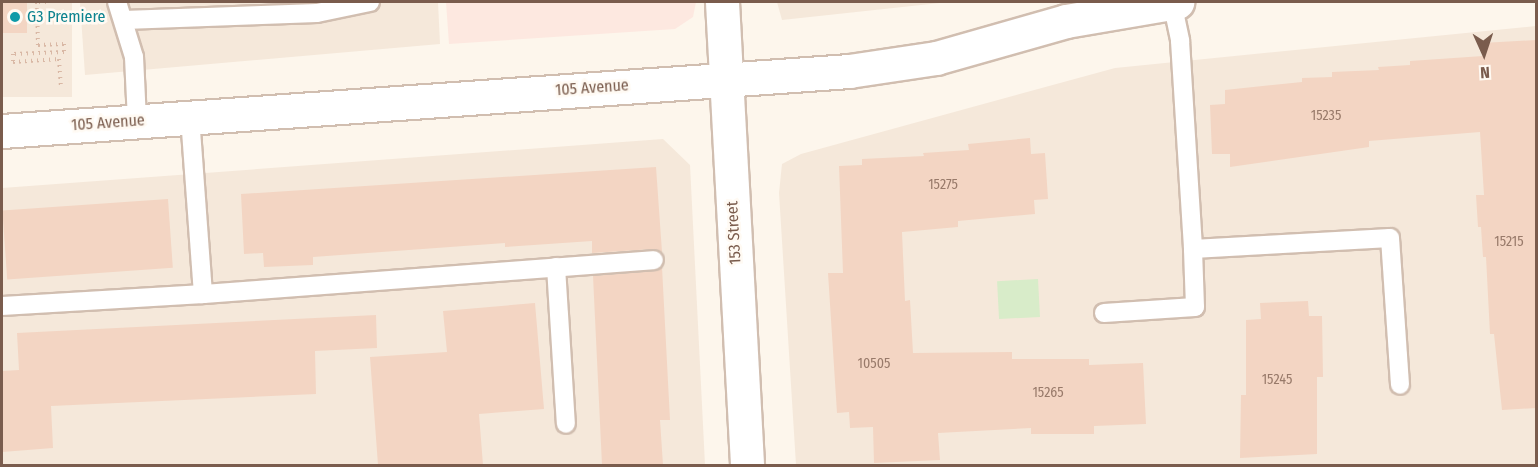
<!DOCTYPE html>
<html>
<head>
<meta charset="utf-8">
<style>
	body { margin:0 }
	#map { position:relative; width:1538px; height:467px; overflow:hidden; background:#fdf6ec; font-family:"Fira Sans Condensed",sans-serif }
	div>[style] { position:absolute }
	.residential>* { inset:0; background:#f5e8da; transform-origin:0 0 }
	.commercial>* { inset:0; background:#fde8e0 }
	.green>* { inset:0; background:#d8ecc9; transform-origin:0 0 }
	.building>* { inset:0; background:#f3d5c3; transform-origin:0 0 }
	.path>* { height:4px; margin-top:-2px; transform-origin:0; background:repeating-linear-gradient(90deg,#d9b8a5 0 1.5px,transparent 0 6px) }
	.roads { filter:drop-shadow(2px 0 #d1beb0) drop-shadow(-2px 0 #d1beb0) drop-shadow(0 2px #d1beb0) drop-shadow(0 -2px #d1beb0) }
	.service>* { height:18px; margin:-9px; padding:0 9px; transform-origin:9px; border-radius:9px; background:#fff }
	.minor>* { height:33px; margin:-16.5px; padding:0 16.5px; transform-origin:16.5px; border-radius:16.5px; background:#fff }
	.tertiary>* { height:33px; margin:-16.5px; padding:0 16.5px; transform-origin:16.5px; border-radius:16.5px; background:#fff }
	.dots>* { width:16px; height:16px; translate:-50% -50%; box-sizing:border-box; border:3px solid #fffaf3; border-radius:50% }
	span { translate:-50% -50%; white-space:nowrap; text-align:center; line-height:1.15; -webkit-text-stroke:5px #fffaf3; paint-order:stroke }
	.number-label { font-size:14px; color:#987a6a }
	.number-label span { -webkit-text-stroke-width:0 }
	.culture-label { font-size:16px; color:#0d838f }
	.left { translate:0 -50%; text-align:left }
	.street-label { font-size:16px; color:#7a5c4d }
	.frame { position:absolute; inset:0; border:3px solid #7a5c4d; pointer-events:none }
	.north { position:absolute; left:1454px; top:24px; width:60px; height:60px; -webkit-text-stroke:4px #fffaf3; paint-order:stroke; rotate:177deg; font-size:16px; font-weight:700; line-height:24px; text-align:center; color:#7a5c4d }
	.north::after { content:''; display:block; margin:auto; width:21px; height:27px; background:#7a5c4d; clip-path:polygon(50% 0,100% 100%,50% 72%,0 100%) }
</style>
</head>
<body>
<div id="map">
	<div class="residential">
		<i style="left:2px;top:2px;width:70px;height:95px"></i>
		<i style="clip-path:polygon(80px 2px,438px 2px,440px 44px,85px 75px)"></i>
		<i style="clip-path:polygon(777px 2px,949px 2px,782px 20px)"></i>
		<i style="clip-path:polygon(1536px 26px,1536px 465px,796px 465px,779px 193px,782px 164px,801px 154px,1115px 68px)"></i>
		<i style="clip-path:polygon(663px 139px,690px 165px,705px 465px,2px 466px,2px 188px)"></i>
	</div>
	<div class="commercial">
		<i style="clip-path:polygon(446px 2px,696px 2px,693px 17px,675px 29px,449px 44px)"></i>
	</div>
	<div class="green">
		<i style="left:1038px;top:279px;width:38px;height:41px;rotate:87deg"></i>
	</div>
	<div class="building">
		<i style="left:2px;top:2px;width:25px;height:31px"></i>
		<i style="clip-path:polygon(1536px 40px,1536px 408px,1502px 410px,1494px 334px,1490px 334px,1486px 257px,1483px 257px,1481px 227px,1478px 227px,1476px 195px,1484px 195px,1480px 132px,1369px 141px,1369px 147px,1230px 167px,1230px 154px,1212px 154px,1210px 105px,1225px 104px,1225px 90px,1302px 82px,1302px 78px,1332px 77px,1332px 72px,1379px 70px,1378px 67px,1410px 65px,1410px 61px,1483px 56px,1482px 43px)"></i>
		<i style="clip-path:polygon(1030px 138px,1031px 154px,1045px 153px,1048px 199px,1034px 200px,1035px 214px,958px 221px,958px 227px,902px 232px,905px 301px,910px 300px,913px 353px,1012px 352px,1012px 359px,1089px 359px,1089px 365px,1143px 363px,1146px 424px,1094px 426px,1094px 434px,1031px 434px,1031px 428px,938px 433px,940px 460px,874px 463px,873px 427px,850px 428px,849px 412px,837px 413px,828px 273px,843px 273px,839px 166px,862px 165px,862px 159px,924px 156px,923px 153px,969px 150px,968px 144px)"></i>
		<i style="clip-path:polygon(656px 167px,662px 252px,653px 249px,592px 253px,592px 241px,505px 247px,505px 243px,313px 257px,313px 265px,264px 267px,263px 253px,244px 254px,241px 194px)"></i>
		<i style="left:168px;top:199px;width:69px;height:166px;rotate:86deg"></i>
		<i style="clip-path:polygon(662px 267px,670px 420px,660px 420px,663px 465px,602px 465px,593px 276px,655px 271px)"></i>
		<i style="clip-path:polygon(1308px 301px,1309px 316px,1322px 316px,1323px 377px,1317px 377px,1317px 454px,1240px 458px,1241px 395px,1246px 395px,1246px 320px,1261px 319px,1260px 303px)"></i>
		<i style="clip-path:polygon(535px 303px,544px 409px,479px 414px,483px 465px,378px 465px,370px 357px,447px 352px,443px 311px)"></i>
		<i style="clip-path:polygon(376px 315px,377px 348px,315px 351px,316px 394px,51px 406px,53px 448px,2px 452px,2px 371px,19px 370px,17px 333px)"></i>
	</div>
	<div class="path">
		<i style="left:46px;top:2px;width:9px;rotate:180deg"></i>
		<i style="left:37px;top:2px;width:43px;rotate:88.7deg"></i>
		<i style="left:38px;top:45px;width:26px;rotate:-2deg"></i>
		<i style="left:64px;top:44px;width:8px;rotate:90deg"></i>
		<i style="left:64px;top:52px;width:51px;rotate:177.8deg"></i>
		<i style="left:13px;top:54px;width:8px;rotate:90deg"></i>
		<i style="left:13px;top:62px;width:46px;rotate:-3.7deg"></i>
		<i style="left:59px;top:59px;width:27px;rotate:86deg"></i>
	</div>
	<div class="roads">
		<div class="service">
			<i style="left:117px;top:2px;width:58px;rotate:72.8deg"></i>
			<i style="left:134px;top:57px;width:64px;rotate:87.3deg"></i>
			<i style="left:1172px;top:2px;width:40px;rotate:78deg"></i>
			<i style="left:1180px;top:41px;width:208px;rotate:86.4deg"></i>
			<i style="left:1193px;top:249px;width:197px;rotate:-3.2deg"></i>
			<i style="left:1390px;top:238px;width:147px;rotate:86.1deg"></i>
			<i style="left:124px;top:20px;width:193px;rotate:-2.1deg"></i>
			<i style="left:317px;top:13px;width:54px;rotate:-11.7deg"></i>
			<i style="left:556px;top:267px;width:157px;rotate:86.4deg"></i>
			<i style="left:203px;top:294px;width:452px;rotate:-4.3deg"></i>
			<i style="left:2px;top:306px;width:201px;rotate:-3.4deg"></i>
			<i style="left:203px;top:294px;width:177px;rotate:-94.2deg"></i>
			<i style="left:1104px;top:313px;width:91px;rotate:-3.8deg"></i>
			<i style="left:1195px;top:307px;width:58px;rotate:-92deg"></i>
		</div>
		<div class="minor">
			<i style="left:722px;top:2px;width:465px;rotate:86.9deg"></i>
		</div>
		<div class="tertiary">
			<i style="left:2px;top:131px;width:849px;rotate:-4.05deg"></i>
			<i style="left:849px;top:71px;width:88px;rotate:-8.5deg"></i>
			<i style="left:936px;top:58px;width:135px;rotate:-15.9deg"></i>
			<i style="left:1066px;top:21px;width:113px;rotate:-9.7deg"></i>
		</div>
	</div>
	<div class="dots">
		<i style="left:15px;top:17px;background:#0f9aa8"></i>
	</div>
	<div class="number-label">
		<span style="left:1326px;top:116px">15235</span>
		<span style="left:943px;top:185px">15275</span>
		<span style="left:1509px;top:242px">15215</span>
		<span style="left:874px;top:364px">10505</span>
		<span style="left:1277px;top:380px">15245</span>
		<span style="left:1048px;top:393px">15265</span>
	</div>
	<div class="culture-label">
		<span class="left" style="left:27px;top:17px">G3 Premiere</span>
	</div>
	<div class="street-label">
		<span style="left:592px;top:88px;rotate:-4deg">105 Avenue</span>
		<span style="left:108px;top:123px;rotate:-4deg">105 Avenue</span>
		<span style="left:734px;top:233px;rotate:-93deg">153 Street</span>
	</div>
	<div class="frame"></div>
	<div class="north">N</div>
</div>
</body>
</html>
